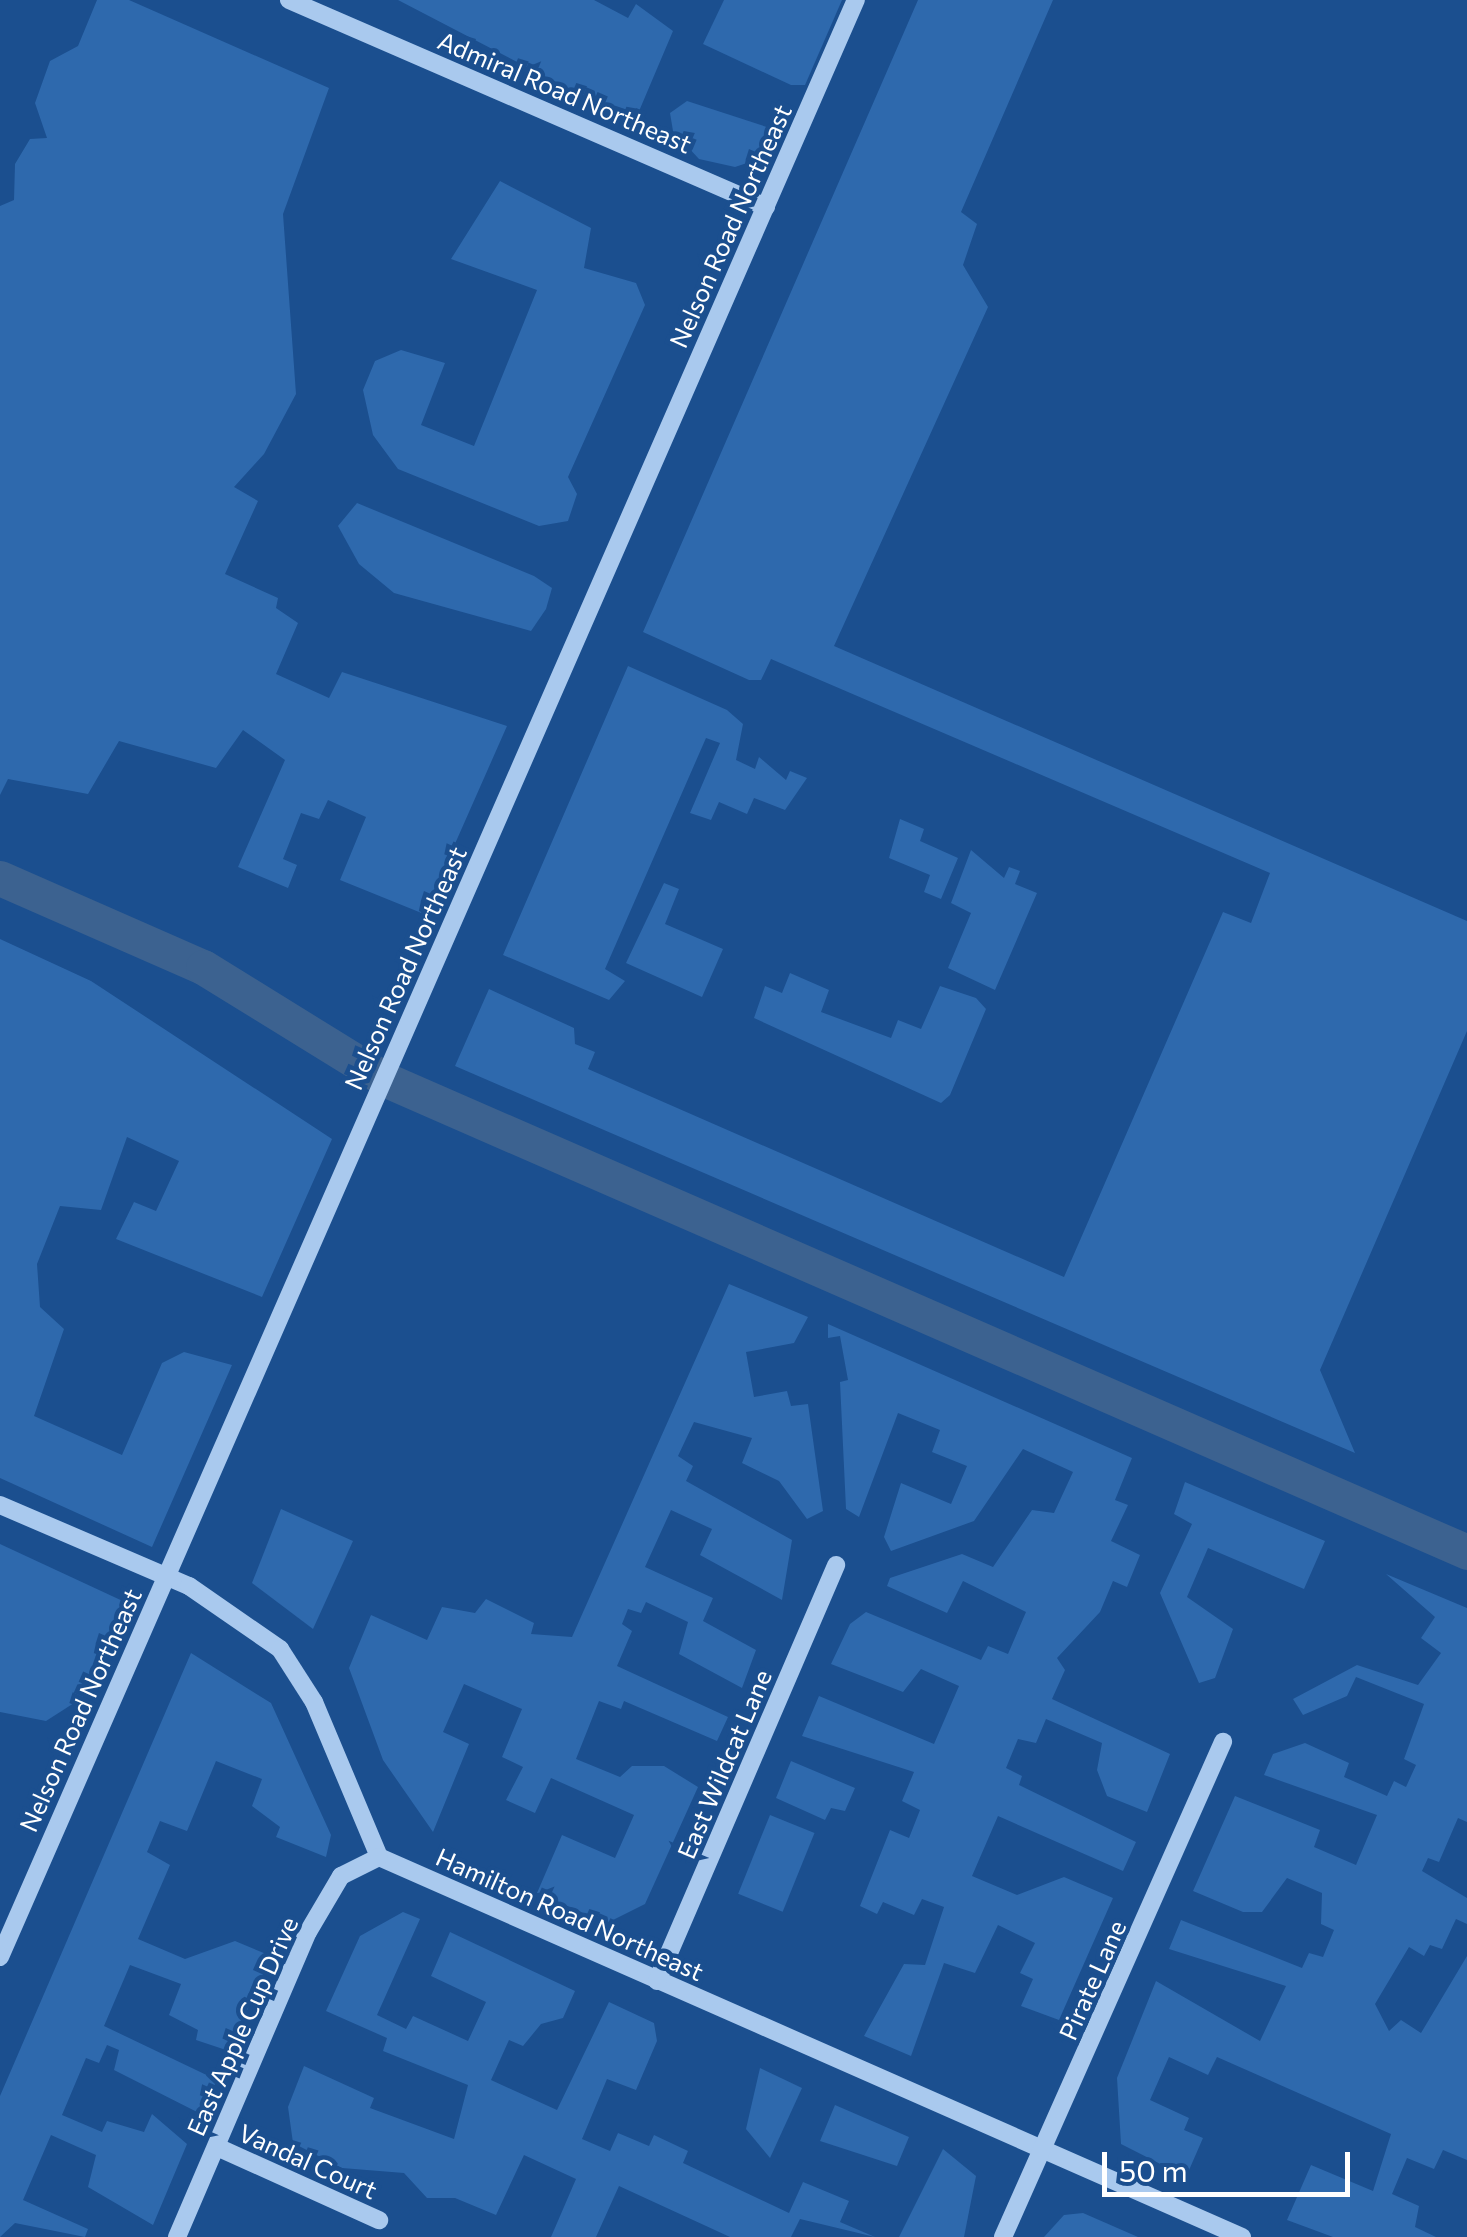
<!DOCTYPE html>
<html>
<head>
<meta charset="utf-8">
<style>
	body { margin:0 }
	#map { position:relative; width:1467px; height:2237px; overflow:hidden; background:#1b4f8f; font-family:Commissioner,sans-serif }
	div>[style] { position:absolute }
	.green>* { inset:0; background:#2e69ad; transform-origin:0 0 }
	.canal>* { height:35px; margin:-17.5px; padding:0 17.5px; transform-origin:17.5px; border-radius:17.5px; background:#3c6290 }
	.minor>* { height:18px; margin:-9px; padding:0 9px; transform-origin:9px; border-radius:9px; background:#a9c9ee }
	span { translate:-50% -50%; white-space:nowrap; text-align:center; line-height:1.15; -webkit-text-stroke:9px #1b4f8f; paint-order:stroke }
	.street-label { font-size:25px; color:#fff }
	.scale { position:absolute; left:1102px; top:2152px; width:248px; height:45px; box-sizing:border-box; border:5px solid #fff; border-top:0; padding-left:12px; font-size:30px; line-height:35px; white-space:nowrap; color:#fff; -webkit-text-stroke:8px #1b4f8f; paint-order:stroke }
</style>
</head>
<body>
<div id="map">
	<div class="green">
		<i style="clip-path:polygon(97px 0,129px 0,329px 88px,283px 214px,296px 394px,264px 454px,234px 487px,258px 501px,225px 574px,278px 598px,276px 608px,298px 623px,276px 674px,329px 698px,342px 672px,507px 726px,424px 914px,340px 880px,366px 817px,328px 800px,319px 819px,301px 813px,283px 859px,297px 865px,288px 888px,238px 867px,285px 760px,243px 730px,216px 768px,119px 741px,88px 794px,8px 779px,0 795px,0 206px,14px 200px,15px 164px,30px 139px,47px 138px,35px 103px,50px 61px,78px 46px)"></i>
		<i style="clip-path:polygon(398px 0,594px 0,628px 18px,636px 4px,673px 31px,634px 123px)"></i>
		<i style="clip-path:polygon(724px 0,842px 0,805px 85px,791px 85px,703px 44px)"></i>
		<i style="clip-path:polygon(918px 0,1053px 0,961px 212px,977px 224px,963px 265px,988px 307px,834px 646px,1467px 921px,1467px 1031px,1320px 1370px,1355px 1453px,455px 1066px,489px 989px,574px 1028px,575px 1044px,595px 1052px,588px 1069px,1064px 1277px,1223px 912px,1251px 923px,1270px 873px,771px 659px,761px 680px,749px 680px,643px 632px)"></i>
		<i style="clip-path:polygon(687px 101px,773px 129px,762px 158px,735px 167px,699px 159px,673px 131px,670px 113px)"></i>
		<i style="clip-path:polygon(500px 181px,591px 228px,584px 268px,636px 283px,645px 305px,568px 477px,577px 494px,568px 521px,539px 526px,398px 469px,373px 435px,363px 390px,375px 361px,401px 350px,445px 363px,421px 425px,474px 446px,537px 290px,451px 259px)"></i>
		<i style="clip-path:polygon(357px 503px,534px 576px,552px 588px,546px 609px,531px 631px,394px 593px,359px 564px,338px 526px)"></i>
		<i style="clip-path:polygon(628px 666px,727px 710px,743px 724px,736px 760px,755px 769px,759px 757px,786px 780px,790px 771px,807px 778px,785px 810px,754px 798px,747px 814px,719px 802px,711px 820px,690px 813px,720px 743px,706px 738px,605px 969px,625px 981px,609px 1000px,503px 955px)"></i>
		<i style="clip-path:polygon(900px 819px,924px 829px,920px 841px,958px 858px,941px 899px,924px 892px,930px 875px,889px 858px)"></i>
		<i style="clip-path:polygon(971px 850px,1004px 878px,1009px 867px,1020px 871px,1015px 884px,1037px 893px,995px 990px,948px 968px,971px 913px,951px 903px)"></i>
		<i style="clip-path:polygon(664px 883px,679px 889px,665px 924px,723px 949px,702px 997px,626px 963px)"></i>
		<i style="clip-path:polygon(0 939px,91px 981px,332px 1139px,262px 1297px,116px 1239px,134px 1202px,156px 1211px,179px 1161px,127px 1137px,101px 1210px,60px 1206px,37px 1264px,40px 1307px,64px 1329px,34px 1416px,122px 1455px,162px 1363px,184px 1352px,232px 1365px,152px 1547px,0 1478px)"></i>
		<i style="clip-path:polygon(790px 973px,829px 990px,821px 1012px,891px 1038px,898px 1020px,921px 1029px,940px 986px,976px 998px,986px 1009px,950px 1095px,941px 1103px,754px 1018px,765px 986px,782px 993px)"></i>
		<i style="clip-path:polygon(729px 1284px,808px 1317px,794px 1343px,746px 1352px,754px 1397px,787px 1391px,791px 1406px,808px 1404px,823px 1511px,807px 1519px,779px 1481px,742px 1463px,752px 1438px,694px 1422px,678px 1456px,693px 1466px,686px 1481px,792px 1540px,782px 1600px,700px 1555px,712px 1529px,671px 1510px,645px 1567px,713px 1598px,703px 1621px,756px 1650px,742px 1688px,679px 1654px,688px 1622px,646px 1602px,641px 1613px,628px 1609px,622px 1624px,632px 1631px,617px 1666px,728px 1717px,717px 1741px,624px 1701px,621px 1709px,599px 1701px,576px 1759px,620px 1777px,632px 1766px,664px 1766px,698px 1787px,645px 1904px,607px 1923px,537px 1893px,562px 1835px,615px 1858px,634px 1815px,551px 1778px,535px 1813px,506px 1800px,523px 1767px,502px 1757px,522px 1709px,464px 1684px,443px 1732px,469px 1744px,433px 1832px,383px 1760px,349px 1668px,371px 1615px,427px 1640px,442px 1607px,475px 1613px,486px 1599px,534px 1623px,531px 1634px,572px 1637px)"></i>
		<i style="clip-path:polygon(828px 1324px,1132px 1458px,1115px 1500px,1128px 1505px,1111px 1541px,1140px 1555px,1127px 1587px,1113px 1581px,1100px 1612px,1057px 1658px,1065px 1670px,1052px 1699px,1170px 1754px,1147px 1812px,1107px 1796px,1097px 1770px,1102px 1743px,1046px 1719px,1036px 1743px,1018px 1739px,1006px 1768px,1022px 1776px,1019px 1785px,1136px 1842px,1123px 1871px,998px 1816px,972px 1876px,1017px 1895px,1064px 1877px,1113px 1898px,1059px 2020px,1021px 2006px,1033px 1979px,1020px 1973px,1035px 1943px,998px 1925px,975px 1973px,944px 1963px,911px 2056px,864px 2036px,904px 1964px,925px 1965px,944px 1907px,922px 1899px,914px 1915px,883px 1902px,877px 1914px,860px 1906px,890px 1830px,909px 1838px,920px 1810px,902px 1801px,914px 1772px,802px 1736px,819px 1696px,934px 1744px,959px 1686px,921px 1669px,903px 1692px,831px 1664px,850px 1624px,866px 1612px,981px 1660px,988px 1646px,1008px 1654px,1026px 1612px,963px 1581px,947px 1613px,887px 1586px,890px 1578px,962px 1554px,993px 1567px,1032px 1510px,1054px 1513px,1073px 1472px,1023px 1449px,974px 1521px,891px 1551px,884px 1537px,901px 1483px,951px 1504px,967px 1466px,932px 1452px,940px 1430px,898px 1413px,859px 1517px,846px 1509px,840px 1382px,848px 1380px,840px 1336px,828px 1338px)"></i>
		<i style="clip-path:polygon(1185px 1482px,1325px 1541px,1304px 1589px,1208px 1548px,1187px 1597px,1233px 1629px,1215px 1678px,1199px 1683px,1160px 1593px,1192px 1524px,1174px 1514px)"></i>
		<i style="clip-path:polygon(281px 1509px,353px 1541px,313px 1629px,252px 1583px)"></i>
		<i style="clip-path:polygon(0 1544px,127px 1603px,85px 1696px,46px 1721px,0 1712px)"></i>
		<i style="clip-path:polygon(1386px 1574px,1467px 1608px,1467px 1822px,1458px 1818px,1439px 1862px,1428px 1858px,1422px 1871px,1467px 1898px,1467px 1924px,1456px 1919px,1442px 1949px,1430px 1945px,1424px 1956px,1409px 1947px,1375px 2004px,1389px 2031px,1401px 2020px,1421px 2033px,1467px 1956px,1467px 2160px,1443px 2150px,1434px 2169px,1407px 2158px,1392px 2194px,1419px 2206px,1415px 2227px,1436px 2237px,1333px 2237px,1287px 2220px,1311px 2165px,1373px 2191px,1391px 2134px,1217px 2057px,1208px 2075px,1169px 2057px,1150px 2100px,1189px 2118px,1184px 2130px,1203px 2138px,1186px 2177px,1121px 2144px,1117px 2078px,1156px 1981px,1260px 2041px,1286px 1986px,1169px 1949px,1181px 1920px,1302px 1968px,1309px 1953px,1323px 1957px,1334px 1930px,1321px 1924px,1322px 1893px,1287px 1878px,1262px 1912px,1243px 1912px,1193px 1891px,1235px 1796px,1320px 1830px,1314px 1847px,1356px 1865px,1377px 1815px,1264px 1775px,1273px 1754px,1305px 1743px,1349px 1763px,1344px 1777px,1387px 1796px,1394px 1781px,1406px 1787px,1416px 1765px,1404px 1759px,1424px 1704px,1356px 1677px,1347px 1696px,1303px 1715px,1293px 1699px,1357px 1665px,1418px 1685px,1441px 1653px,1421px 1638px,1435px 1617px)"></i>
		<i style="clip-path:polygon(191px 1653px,271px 1703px,331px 1835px,326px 1857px,276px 1837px,280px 1827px,252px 1806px,262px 1779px,216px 1761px,187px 1831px,160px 1821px,147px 1852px,170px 1865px,138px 1939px,185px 1959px,235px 1941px,271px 1956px,229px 2051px,196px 2040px,198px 2030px,169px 2015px,181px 1984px,130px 1965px,104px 2026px,217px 2080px,201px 2114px,114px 2070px,119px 2050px,107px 2045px,99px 2063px,86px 2058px,62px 2115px,102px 2132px,107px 2121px,144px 2132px,152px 2114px,187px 2144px,153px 2225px,88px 2187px,96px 2155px,51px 2135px,23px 2200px,88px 2229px,85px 2237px,15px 2223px,0 2237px,0 2096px)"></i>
		<i style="clip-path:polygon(791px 1761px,855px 1788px,845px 1811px,831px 1808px,825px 1820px,776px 1798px)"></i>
		<i style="left:770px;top:1815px;width:48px;height:85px;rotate:22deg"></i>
		<i style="clip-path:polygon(403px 1912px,420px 1919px,377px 2015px,406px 2029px,413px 2016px,468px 2041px,486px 2002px,431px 1976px,450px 1932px,575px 1991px,563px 2018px,541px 2024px,523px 2046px,509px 2040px,491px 2080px,557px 2110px,609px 2002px,654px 2023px,657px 2041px,636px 2090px,607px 2079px,582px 2139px,610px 2151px,618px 2133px,649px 2146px,654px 2135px,688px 2151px,683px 2163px,789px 2213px,803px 2182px,849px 2201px,840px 2222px,875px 2237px,800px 2219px,791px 2237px,730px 2237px,619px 2186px,596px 2237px,551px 2237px,576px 2179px,524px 2155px,496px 2215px,455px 2198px,427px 2198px,404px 2173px,342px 2168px,293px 2143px,288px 2107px,304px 2066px,374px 2098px,370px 2108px,454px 2139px,468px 2085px,383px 2051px,387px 2038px,326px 2011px,360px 1936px)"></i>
		<i style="clip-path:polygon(760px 2068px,802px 2088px,770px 2158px,746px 2129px)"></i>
		<i style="clip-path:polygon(835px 2105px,909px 2137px,897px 2166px,820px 2141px)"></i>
		<i style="clip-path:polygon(943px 2149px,976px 2176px,964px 2237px,899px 2237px)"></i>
		<i style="clip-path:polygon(1083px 2213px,1138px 2237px,1044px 2237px,1064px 2215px)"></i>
	</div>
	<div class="canal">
		<i style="left:0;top:878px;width:222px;rotate:23.7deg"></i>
		<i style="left:203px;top:967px;width:213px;rotate:31.7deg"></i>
		<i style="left:384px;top:1079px;width:1182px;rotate:23.59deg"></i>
	</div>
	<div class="minor">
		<i style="left:289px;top:0;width:520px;rotate:23.46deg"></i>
		<i style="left:0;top:1505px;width:206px;rotate:23.2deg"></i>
		<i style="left:189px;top:1586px;width:111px;rotate:34.7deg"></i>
		<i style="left:280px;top:1649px;width:63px;rotate:57.3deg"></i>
		<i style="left:314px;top:1702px;width:168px;rotate:67.2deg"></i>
		<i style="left:379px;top:1857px;width:943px;rotate:23.77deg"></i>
		<i style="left:0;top:1957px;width:2136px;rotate:-66.38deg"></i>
		<i style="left:657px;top:1981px;width:453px;rotate:-66.7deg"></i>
		<i style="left:217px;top:2147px;width:178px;rotate:24.3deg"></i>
		<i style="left:177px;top:2237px;width:332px;rotate:-66.8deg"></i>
		<i style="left:308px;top:1932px;width:65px;rotate:-59.5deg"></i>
		<i style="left:341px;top:1876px;width:42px;rotate:-26.6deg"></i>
		<i style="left:1003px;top:2237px;width:542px;rotate:-66.04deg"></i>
	</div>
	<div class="street-label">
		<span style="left:565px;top:92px;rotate:23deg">Admiral Road Northeast</span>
		<span style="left:730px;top:226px;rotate:-66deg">Nelson Road Northeast</span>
		<span style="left:405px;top:968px;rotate:-66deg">Nelson Road Northeast</span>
		<span style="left:80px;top:1710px;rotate:-66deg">Nelson Road Northeast</span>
		<span style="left:724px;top:1764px;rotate:-67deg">East Wildcat Lane</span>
		<span style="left:570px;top:1914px;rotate:24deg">Hamilton Road Northeast</span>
		<span style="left:1092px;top:1980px;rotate:-66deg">Pirate Lane</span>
		<span style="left:242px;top:2026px;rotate:-66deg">East Apple Cup Drive</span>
		<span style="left:308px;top:2161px;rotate:24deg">Vandal Court</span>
	</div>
	<div class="scale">50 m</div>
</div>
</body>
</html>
